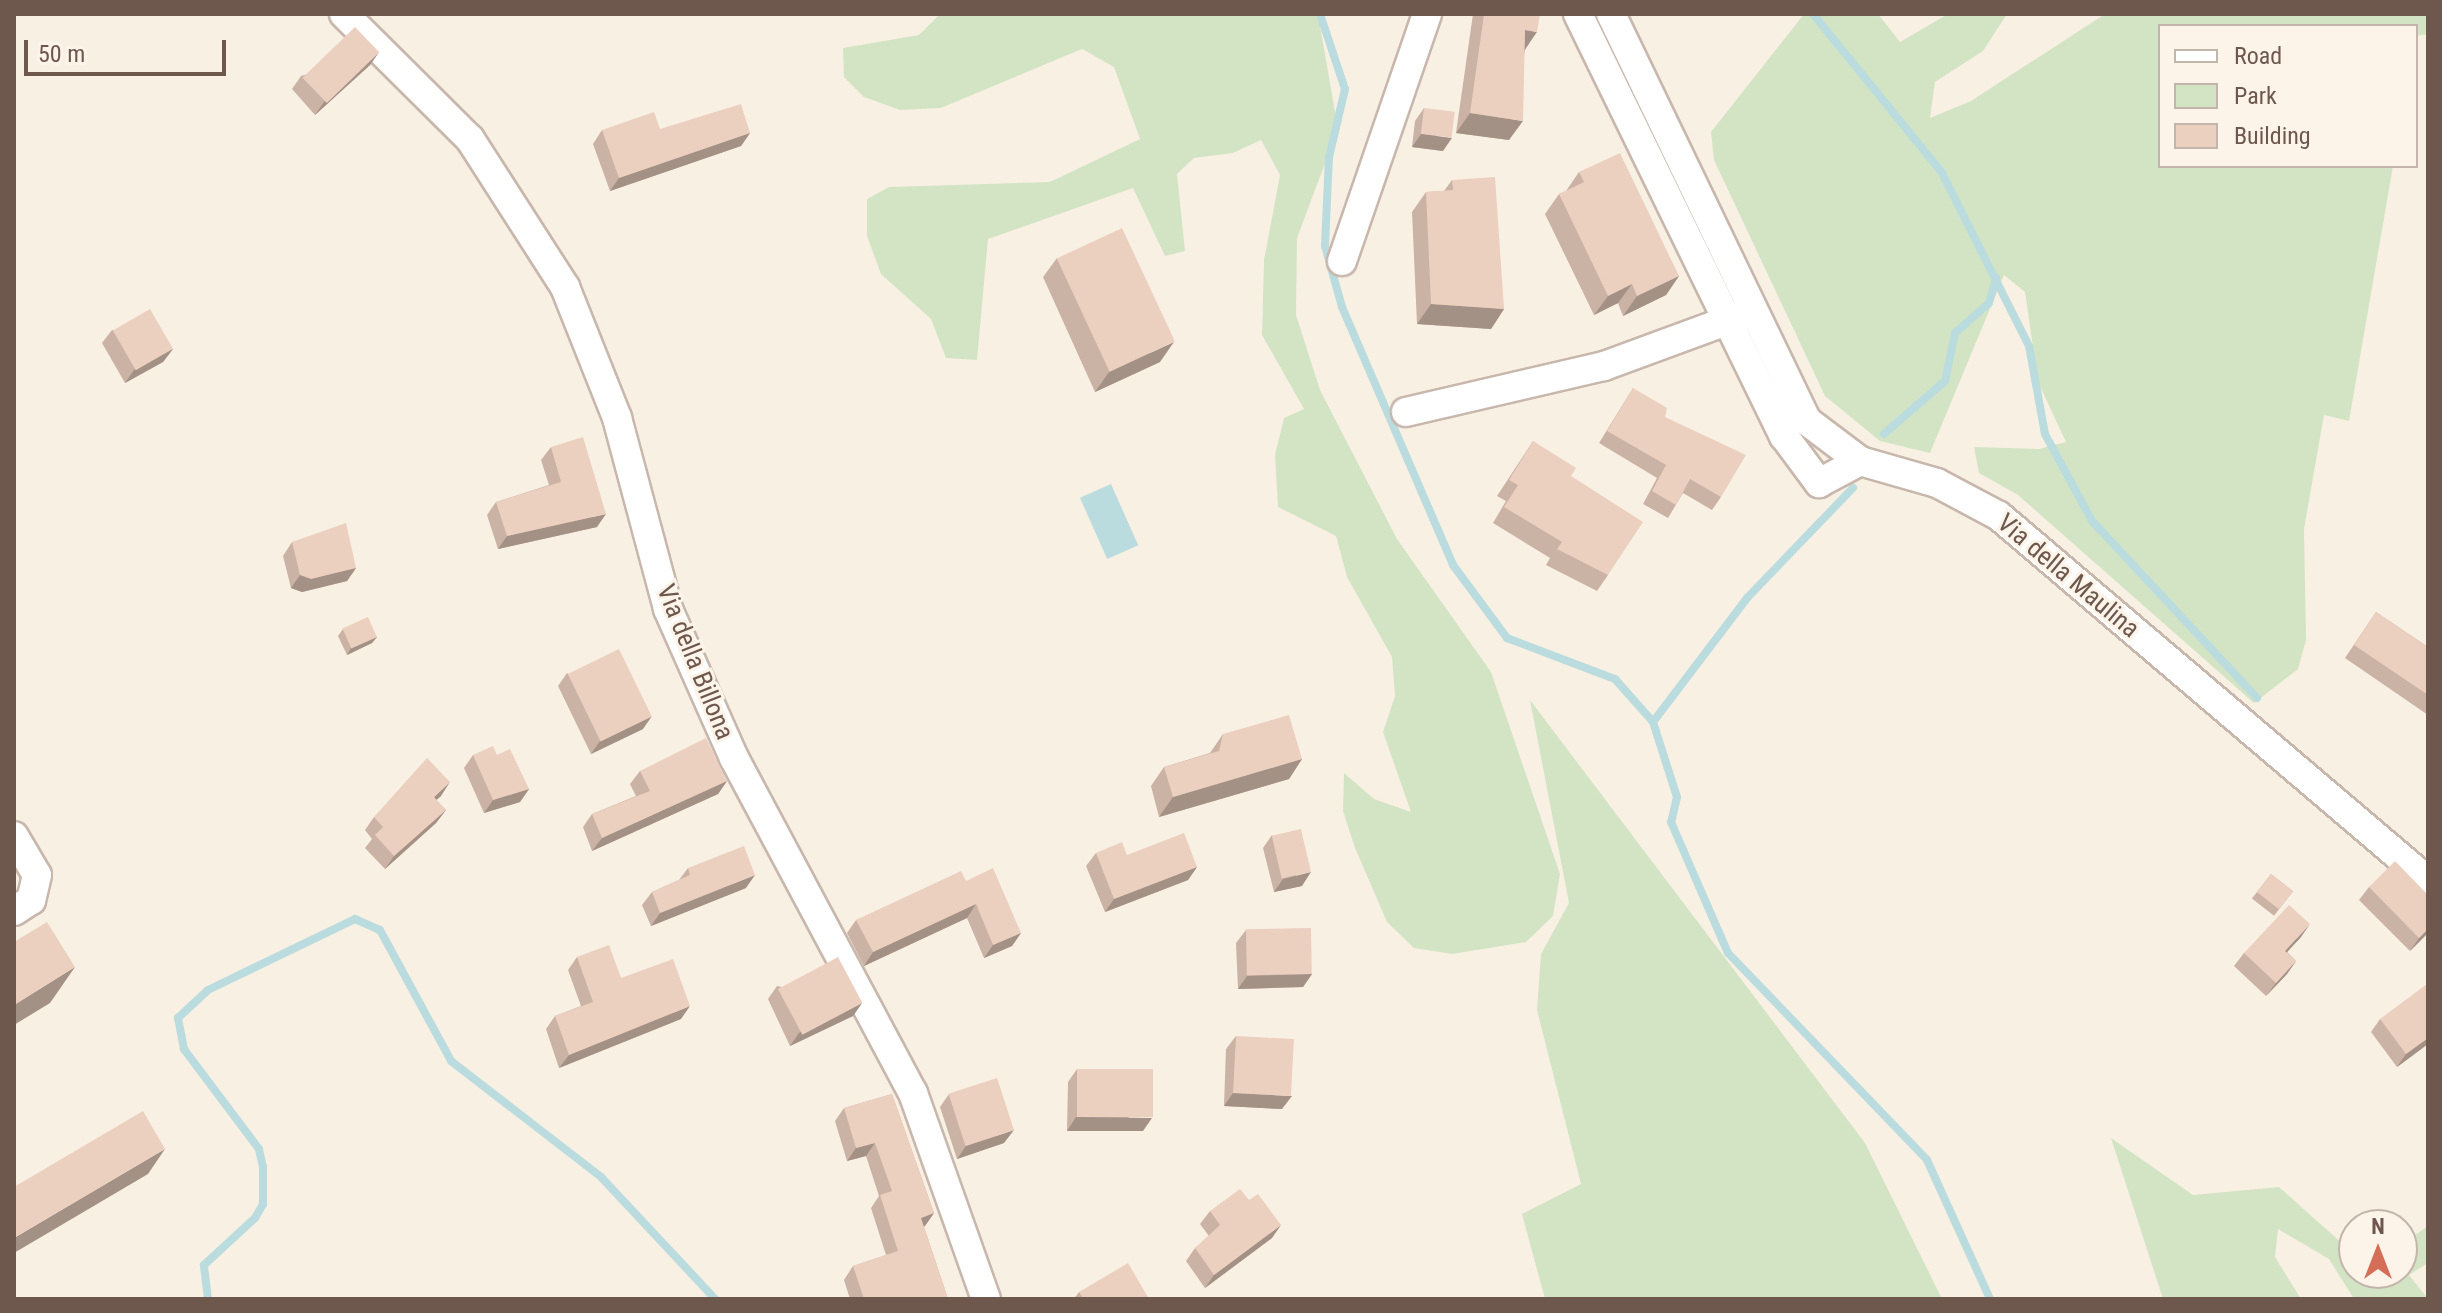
<!DOCTYPE html>
<html>
<head>
<meta charset="utf-8">
<style>
	body { margin:0 }
	#map { position:relative; width:2442px; height:1313px; overflow:hidden; background:#f9f0e4; font-family:"Roboto Condensed",sans-serif }
	div>[style] { position:absolute }
	.green>* { inset:0; background:#d3e4c5 }
	.water>* { inset:0; background:#bbdcdf; transform-origin:0 0 }
	.stream>* { height:8px; margin:-4px; padding:0 4px; transform-origin:4px; border-radius:4px; background:#bbdcdf }
	.roads { filter:drop-shadow(2px 0 #c8b7ac) drop-shadow(-2px 0 #c8b7ac) drop-shadow(0 2px #c8b7ac) drop-shadow(0 -2px #c8b7ac) }
	.minor>* { height:28px; margin:-14px; padding:0 14px; transform-origin:14px; border-radius:14px; background:#fff }
	.wall>* { inset:0; background:#cab2a4; transform-origin:0 0 }
	.shaded-wall>* { inset:0; background:#a49186 }
	.building>* { inset:0; background:#ebcfbf; transform-origin:0 0 }
	span { translate:-50% -50%; white-space:nowrap; text-align:center; line-height:1.15; -webkit-text-stroke:6px #fcf4e9; paint-order:stroke }
	.street-label { font-size:26px; color:#6e574d }
	.frame { position:absolute; inset:0; border:16px solid #6e574d; pointer-events:none }
	.legend { position:absolute; left:2158px; top:24px; width:260px; height:144px; box-sizing:border-box; background:#fcf4e9; border:2px solid #c3b5ab; margin:0; padding:10px 14px; list-style:none; font-size:24px; color:#6e574d }
	.legend li { display:flex; align-items:center; gap:16px; height:40px }
	.legend b { width:40px; border:2px solid #c3b5ab }
	.north { position:absolute; left:2338px; top:1209px; width:80px; height:80px; box-sizing:border-box; background:#fcf4e9; border:2px solid #c3b5ab; border-radius:50%; rotate:0deg; font-size:22px; font-weight:700; line-height:32px; text-align:center; color:#6e574d }
	.north::after { content:''; display:block; margin:auto; width:28px; height:36px; background:#d46e58; clip-path:polygon(50% 0,100% 100%,50% 72%,0 100%) }
	.scale { position:absolute; left:24px; top:40px; width:202px; height:36px; box-sizing:border-box; border:4px solid #6e574d; border-top:0; padding-left:10px; font-size:24px; line-height:28px; white-space:nowrap; color:#6e574d; -webkit-text-stroke:6px #fcf4e9; paint-order:stroke }
</style>
</head>
<body>
<div id="map">
	<div class="green">
		<i style="clip-path:polygon(940px 14px,1318px 14px,1338px 129px,1297px 238px,1296px 315px,1320px 390px,1397px 539px,1491px 672px,1560px 874px,1553px 916px,1526px 942px,1452px 954px,1414px 948px,1387px 922px,1355px 848px,1343px 811px,1344px 773px,1374px 799px,1411px 812px,1383px 732px,1395px 696px,1392px 657px,1347px 577px,1336px 536px,1278px 507px,1275px 455px,1284px 418px,1304px 409px,1262px 335px,1264px 260px,1280px 175px,1261px 140px,1233px 153px,1194px 158px,1177px 174px,1185px 251px,1165px 256px,1133px 188px,988px 239px,977px 360px,946px 358px,931px 319px,881px 274px,867px 236px,867px 199px,889px 187px,1050px 182px,1140px 139px,1114px 67px,1082px 49px,941px 108px,900px 110px,864px 97px,844px 77px,843px 48px,919px 35px)"></i>
		<i style="clip-path:polygon(1804px 14px,1878px 14px,1900px 42px,1948px 14px,2007px 14px,1983px 51px,1935px 82px,1930px 118px,1971px 101px,2105px 14px,2428px 14px,2428px 34px,2416px 36px,2416px 26px,2160px 26px,2160px 166px,2393px 166px,2349px 421px,2324px 415px,2304px 529px,2306px 640px,2298px 669px,2254px 703px,2018px 495px,1979px 473px,1974px 447px,2039px 449px,2066px 442px,2038px 382px,2025px 292px,2004px 275px,1930px 453px,1880px 441px,1825px 396px,1714px 160px,1711px 132px)"></i>
		<i style="clip-path:polygon(1530px 700px,1865px 1143px,1942px 1299px,1545px 1299px,1522px 1214px,1581px 1184px,1537px 1010px,1541px 954px,1569px 903px)"></i>
		<i style="clip-path:polygon(2111px 1138px,2193px 1195px,2279px 1187px,2354px 1254px,2354px 1273px,2402px 1273px,2402px 1244px,2428px 1226px,2428px 1263px,2409px 1275px,2428px 1299px,2354px 1299px,2329px 1259px,2278px 1229px,2275px 1257px,2301px 1299px,2163px 1299px)"></i>
	</div>
	<div class="water">
		<i style="left:1111px;top:484px;width:67px;height:34px;rotate:66deg"></i>
	</div>
	<div class="stream">
		<i style="left:1320px;top:14px;width:79px;rotate:71.6deg"></i>
		<i style="left:1345px;top:89px;width:70px;rotate:103.2deg"></i>
		<i style="left:1329px;top:157px;width:89px;rotate:92.6deg"></i>
		<i style="left:1325px;top:246px;width:63px;rotate:74.4deg"></i>
		<i style="left:1342px;top:307px;width:281px;rotate:66.7deg"></i>
		<i style="left:1453px;top:565px;width:91px;rotate:53.5deg"></i>
		<i style="left:1507px;top:638px;width:116px;rotate:20.8deg"></i>
		<i style="left:1615px;top:679px;width:57px;rotate:48.5deg"></i>
		<i style="left:1653px;top:722px;width:79px;rotate:72.3deg"></i>
		<i style="left:1677px;top:797px;width:26px;rotate:103deg"></i>
		<i style="left:1671px;top:822px;width:143px;rotate:66.5deg"></i>
		<i style="left:1728px;top:953px;width:287px;rotate:46.1deg"></i>
		<i style="left:1927px;top:1160px;width:153px;rotate:65.6deg"></i>
		<i style="left:1813px;top:14px;width:205px;rotate:50.9deg"></i>
		<i style="left:1942px;top:173px;width:194px;rotate:63.3deg"></i>
		<i style="left:2029px;top:346px;width:89px;rotate:79.7deg"></i>
		<i style="left:2045px;top:434px;width:99px;rotate:61.6deg"></i>
		<i style="left:2092px;top:521px;width:242px;rotate:47deg"></i>
		<i style="left:1884px;top:434px;width:81px;rotate:-41deg"></i>
		<i style="left:1945px;top:381px;width:49px;rotate:-78.2deg"></i>
		<i style="left:1955px;top:333px;width:45px;rotate:-41.4deg"></i>
		<i style="left:1989px;top:303px;width:26px;rotate:-74deg"></i>
		<i style="left:1653px;top:722px;width:156px;rotate:-52.8deg"></i>
		<i style="left:1747px;top:598px;width:153px;rotate:-46.1deg"></i>
		<i style="left:208px;top:1299px;width:34px;rotate:-97deg"></i>
		<i style="left:204px;top:1265px;width:69px;rotate:-42.7deg"></i>
		<i style="left:255px;top:1218px;width:16px;rotate:-60deg"></i>
		<i style="left:263px;top:1204px;width:37px;rotate:-90deg"></i>
		<i style="left:263px;top:1167px;width:18px;rotate:-103deg"></i>
		<i style="left:259px;top:1149px;width:125px;rotate:-126.9deg"></i>
		<i style="left:184px;top:1049px;width:32px;rotate:-101deg"></i>
		<i style="left:178px;top:1018px;width:41px;rotate:-43deg"></i>
		<i style="left:208px;top:990px;width:163px;rotate:-25.8deg"></i>
		<i style="left:355px;top:919px;width:27px;rotate:24deg"></i>
		<i style="left:380px;top:930px;width:149px;rotate:61.5deg"></i>
		<i style="left:451px;top:1061px;width:190px;rotate:37.7deg"></i>
		<i style="left:601px;top:1177px;width:167px;rotate:46.9deg"></i>
	</div>
	<div class="roads">
		<div class="minor">
			<i style="left:344px;top:14px;width:177px;rotate:44.8deg"></i>
			<i style="left:470px;top:139px;width:176px;rotate:57.3deg"></i>
			<i style="left:565px;top:287px;width:141px;rotate:68.3deg"></i>
			<i style="left:617px;top:418px;width:198px;rotate:75deg"></i>
			<i style="left:668px;top:609px;width:163px;rotate:66.1deg"></i>
			<i style="left:734px;top:758px;width:380px;rotate:61.9deg"></i>
			<i style="left:913px;top:1093px;width:219px;rotate:70.5deg"></i>
			<i style="left:1578px;top:14px;width:470px;rotate:64deg"></i>
			<i style="left:1784px;top:436px;width:59px;rotate:53.3deg"></i>
			<i style="left:1819px;top:483px;width:47px;rotate:-28.2deg"></i>
			<i style="left:1611px;top:14px;width:452px;rotate:64.3deg"></i>
			<i style="left:1807px;top:421px;width:66px;rotate:37deg"></i>
			<i style="left:1860px;top:461px;width:80px;rotate:15.9deg"></i>
			<i style="left:1937px;top:483px;width:70px;rotate:28deg"></i>
			<i style="left:1999px;top:516px;width:563px;rotate:40.39deg"></i>
			<i style="left:1342px;top:261px;width:261px;rotate:-71deg"></i>
			<i style="left:1406px;top:412px;width:203px;rotate:-13.1deg"></i>
			<i style="left:1604px;top:366px;width:145px;rotate:-20.2deg"></i>
			<i style="left:14px;top:836px;width:45px;rotate:59.5deg"></i>
			<i style="left:37px;top:875px;width:26px;rotate:103deg"></i>
			<i style="left:31px;top:900px;width:20px;rotate:147deg"></i>
		</div>
	</div>
	<div class="wall">
		<i style="clip-path:polygon(1473px 14px,1540px 14px,1525px 50px,1509px 140px,1456px 133px)"></i>
		<i style="clip-path:polygon(379px 52px,370px 65px,315px 115px,292px 89px,301px 76px)"></i>
		<i style="clip-path:polygon(1424px 108px,1443px 151px,1412px 147px,1415px 121px)"></i>
		<i style="clip-path:polygon(602px 130px,750px 133px,741px 146px,610px 191px,593px 144px)"></i>
		<i style="clip-path:polygon(1579px 172px,1679px 276px,1666px 295px,1623px 316px,1618px 303px,1594px 315px,1545px 214px,1559px 194px,1566px 191px)"></i>
		<i style="clip-path:polygon(1452px 180px,1504px 309px,1491px 329px,1417px 324px,1412px 212px,1426px 192px,1444px 191px)"></i>
		<i style="clip-path:polygon(1057px 258px,1160px 362px,1095px 392px,1043px 277px)"></i>
		<i style="clip-path:polygon(112px 330px,173px 349px,163px 362px,125px 383px,102px 343px)"></i>
		<i style="clip-path:polygon(1633px 388px,1665px 417px,1721px 497px,1712px 510px,1683px 493px,1668px 518px,1643px 504px,1657px 478px,1599px 443px)"></i>
		<i style="clip-path:polygon(1533px 441px,1571px 476px,1608px 575px,1597px 591px,1546px 565px,1550px 558px,1493px 523px,1506px 501px,1497px 496px)"></i>
		<i style="clip-path:polygon(551px 447px,597px 527px,498px 549px,487px 515px,496px 502px,549px 485px,541px 460px)"></i>
		<i style="clip-path:polygon(292px 542px,356px 568px,347px 581px,302px 592px,291px 588px,283px 556px)"></i>
		<i style="clip-path:polygon(2376px 612px,2428px 647px,2428px 715px,2345px 658px)"></i>
		<i style="clip-path:polygon(343px 629px,377px 637px,372px 643px,347px 655px,338px 636px)"></i>
		<i style="clip-path:polygon(567px 673px,643px 729px,591px 754px,558px 686px)"></i>
		<i style="clip-path:polygon(1223px 734px,1302px 759px,1289px 779px,1159px 817px,1151px 786px,1164px 767px,1210px 753px)"></i>
		<i style="clip-path:polygon(473px 755px,497px 755px,529px 789px,520px 802px,484px 813px,464px 768px)"></i>
		<i style="clip-path:polygon(640px 771px,727px 781px,718px 794px,592px 851px,583px 827px,592px 814px,636px 796px,630px 784px)"></i>
		<i style="clip-path:polygon(441px 796px,436px 800px,446px 810px,436px 823px,385px 869px,365px 848px,372px 839px,365px 830px,374px 817px)"></i>
		<i style="clip-path:polygon(1272px 835px,1302px 886px,1274px 892px,1263px 848px)"></i>
		<i style="clip-path:polygon(1096px 853px,1127px 855px,1197px 867px,1188px 880px,1105px 912px,1086px 866px)"></i>
		<i style="clip-path:polygon(688px 868px,746px 888px,651px 926px,642px 905px,652px 892px,679px 880px)"></i>
		<i style="left:2271px;top:874px;width:28px;height:31px;rotate:38deg"></i>
		<i style="clip-path:polygon(966px 881px,1021px 933px,1012px 946px,984px 958px,967px 918px,864px 966px,847px 933px,856px 920px)"></i>
		<i style="clip-path:polygon(2369px 887px,2428px 895px,2428px 933px,2410px 951px,2359px 900px)"></i>
		<i style="clip-path:polygon(1246px 930px,1312px 974px,1303px 987px,1238px 989px,1236px 943px)"></i>
		<i style="clip-path:polygon(2301px 937px,2287px 952px,2296px 961px,2287px 974px,2266px 996px,2234px 966px,2244px 953px)"></i>
		<i style="clip-path:polygon(577px 957px,621px 978px,681px 1019px,559px 1068px,546px 1029px,555px 1016px,581px 1006px,568px 970px)"></i>
		<i style="clip-path:polygon(777px 986px,862px 1003px,853px 1016px,790px 1046px,768px 999px)"></i>
		<i style="clip-path:polygon(2380px 1019px,2428px 1044px,2397px 1067px,2371px 1032px)"></i>
		<i style="clip-path:polygon(1236px 1036px,1282px 1109px,1224px 1106px,1226px 1049px)"></i>
		<i style="clip-path:polygon(1077px 1069px,1143px 1131px,1067px 1131px,1068px 1082px)"></i>
		<i style="clip-path:polygon(892px 1094px,934px 1213px,924px 1227px,948px 1299px,850px 1299px,844px 1280px,853px 1266px,886px 1255px,871px 1208px,879px 1196px,866px 1156px,847px 1161px,835px 1121px,844px 1108px)"></i>
		<i style="clip-path:polygon(949px 1094px,1004px 1143px,957px 1159px,940px 1107px)"></i>
		<i style="clip-path:polygon(1249px 1200px,1272px 1238px,1205px 1288px,1186px 1261px,1195px 1248px,1209px 1236px,1200px 1224px,1210px 1211px)"></i>
		<i style="clip-path:polygon(1079px 1292px,1149px 1299px,1074px 1299px)"></i>
	</div>
	<div class="shaded-wall">
		<i style="clip-path:polygon(1525px 30px,1537px 32px,1524px 51px)"></i>
		<i style="clip-path:polygon(379px 52px,370px 65px,315px 115px,324px 102px)"></i>
		<i style="clip-path:polygon(1470px 113px,1523px 121px,1509px 140px,1456px 133px)"></i>
		<i style="clip-path:polygon(750px 133px,741px 146px,610px 191px,619px 178px)"></i>
		<i style="clip-path:polygon(1421px 134px,1452px 138px,1443px 151px,1412px 147px)"></i>
		<i style="clip-path:polygon(1679px 276px,1666px 295px,1623px 316px,1637px 296px)"></i>
		<i style="clip-path:polygon(1632px 284px,1618px 303px,1594px 315px,1608px 296px)"></i>
		<i style="clip-path:polygon(1431px 304px,1504px 309px,1491px 329px,1417px 324px)"></i>
		<i style="clip-path:polygon(1174px 342px,1160px 362px,1095px 392px,1109px 372px)"></i>
		<i style="clip-path:polygon(173px 349px,163px 362px,125px 383px,134px 370px)"></i>
		<i style="clip-path:polygon(606px 514px,597px 527px,498px 549px,507px 536px)"></i>
		<i style="clip-path:polygon(356px 568px,347px 581px,302px 592px,291px 588px,300px 575px)"></i>
		<i style="clip-path:polygon(377px 637px,372px 643px,347px 655px,351px 648px)"></i>
		<i style="clip-path:polygon(652px 716px,643px 729px,591px 754px,600px 741px)"></i>
		<i style="clip-path:polygon(1302px 759px,1289px 779px,1159px 817px,1173px 797px)"></i>
		<i style="clip-path:polygon(727px 781px,718px 794px,592px 851px,602px 838px)"></i>
		<i style="clip-path:polygon(450px 782px,441px 796px,425px 810px,434px 797px)"></i>
		<i style="clip-path:polygon(529px 789px,520px 802px,484px 813px,493px 800px)"></i>
		<i style="clip-path:polygon(446px 810px,436px 823px,385px 869px,394px 856px)"></i>
		<i style="clip-path:polygon(1197px 867px,1188px 880px,1105px 912px,1114px 899px)"></i>
		<i style="clip-path:polygon(1311px 872px,1302px 886px,1274px 892px,1283px 879px)"></i>
		<i style="clip-path:polygon(755px 875px,746px 888px,651px 926px,660px 913px)"></i>
		<i style="clip-path:polygon(976px 904px,967px 918px,864px 966px,873px 952px)"></i>
		<i style="clip-path:polygon(2310px 924px,2301px 937px,2276px 964px,2285px 951px)"></i>
		<i style="clip-path:polygon(2428px 929px,2428px 933px,2410px 951px,2419px 938px)"></i>
		<i style="clip-path:polygon(1021px 933px,1012px 946px,984px 958px,993px 945px)"></i>
		<i style="clip-path:polygon(2296px 961px,2287px 974px,2266px 996px,2276px 983px)"></i>
		<i style="clip-path:polygon(75px 967px,50px 1003px,14px 1025px,14px 1005px)"></i>
		<i style="clip-path:polygon(1312px 974px,1303px 987px,1238px 989px,1247px 976px)"></i>
		<i style="clip-path:polygon(862px 1003px,853px 1016px,790px 1046px,799px 1033px)"></i>
		<i style="clip-path:polygon(690px 1006px,681px 1019px,559px 1068px,569px 1055px)"></i>
		<i style="clip-path:polygon(2428px 1038px,2428px 1044px,2397px 1067px,2406px 1054px)"></i>
		<i style="clip-path:polygon(1233px 1093px,1292px 1096px,1282px 1109px,1224px 1106px)"></i>
		<i style="clip-path:polygon(1076px 1117px,1152px 1118px,1143px 1131px,1067px 1131px)"></i>
		<i style="clip-path:polygon(1014px 1130px,1004px 1143px,957px 1159px,966px 1146px)"></i>
		<i style="clip-path:polygon(875px 1143px,866px 1156px,847px 1161px,856px 1148px)"></i>
		<i style="clip-path:polygon(165px 1149px,148px 1174px,14px 1253px,14px 1238px)"></i>
		<i style="clip-path:polygon(934px 1213px,925px 1226px,911px 1231px,921px 1218px)"></i>
		<i style="clip-path:polygon(1281px 1225px,1272px 1238px,1205px 1288px,1214px 1275px)"></i>
	</div>
	<div class="building">
		<i style="clip-path:polygon(1484px 14px,1540px 14px,1537px 32px,1525px 30px,1523px 121px,1470px 113px)"></i>
		<i style="left:355px;top:27px;width:35px;height:73px;rotate:46deg"></i>
		<i style="clip-path:polygon(741px 104px,750px 133px,619px 178px,602px 130px,654px 112px,660px 129px)"></i>
		<i style="left:1424px;top:108px;width:31px;height:26px;rotate:7deg"></i>
		<i style="clip-path:polygon(1620px 153px,1679px 276px,1637px 296px,1632px 284px,1608px 296px,1559px 194px,1584px 182px,1579px 172px)"></i>
		<i style="clip-path:polygon(1495px 177px,1504px 309px,1431px 304px,1426px 192px,1453px 190px,1452px 180px)"></i>
		<i style="left:1122px;top:228px;width:125px;height:72px;rotate:65deg"></i>
		<i style="left:150px;top:309px;width:46px;height:43px;rotate:60deg"></i>
		<i style="clip-path:polygon(1633px 388px,1667px 408px,1665px 417px,1746px 455px,1721px 497px,1690px 479px,1676px 505px,1652px 491px,1666px 465px,1607px 431px)"></i>
		<i style="clip-path:polygon(583px 437px,606px 514px,507px 536px,496px 502px,561px 482px,551px 447px)"></i>
		<i style="clip-path:polygon(1533px 441px,1576px 468px,1571px 476px,1643px 522px,1608px 575px,1557px 549px,1562px 542px,1504px 507px,1518px 485px,1509px 480px)"></i>
		<i style="clip-path:polygon(346px 523px,356px 568px,311px 579px,300px 575px,292px 542px)"></i>
		<i style="clip-path:polygon(2376px 612px,2428px 647px,2428px 695px,2354px 645px)"></i>
		<i style="left:368px;top:617px;width:22px;height:28px;rotate:66deg"></i>
		<i style="left:619px;top:649px;width:75px;height:57px;rotate:64deg"></i>
		<i style="clip-path:polygon(1289px 715px,1302px 759px,1173px 797px,1164px 767px,1219px 751px,1223px 734px)"></i>
		<i style="clip-path:polygon(706px 738px,727px 781px,602px 838px,592px 814px,650px 791px,640px 771px)"></i>
		<i style="clip-path:polygon(493px 746px,497px 755px,510px 749px,529px 789px,493px 800px,473px 755px)"></i>
		<i style="clip-path:polygon(427px 758px,450px 782px,434px 797px,446px 810px,394px 856px,375px 835px,383px 827px,374px 817px)"></i>
		<i style="left:1301px;top:829px;width:44px;height:30px;rotate:77deg"></i>
		<i style="clip-path:polygon(1184px 833px,1197px 867px,1114px 899px,1096px 853px,1122px 842px,1127px 855px)"></i>
		<i style="clip-path:polygon(744px 846px,755px 875px,660px 913px,652px 892px,690px 875px,688px 868px)"></i>
		<i style="clip-path:polygon(2395px 861px,2428px 895px,2428px 929px,2419px 938px,2369px 887px)"></i>
		<i style="clip-path:polygon(993px 868px,1021px 933px,993px 945px,976px 904px,873px 952px,856px 920px,961px 871px,966px 881px)"></i>
		<i style="left:2271px;top:874px;width:28px;height:23px;rotate:38deg"></i>
		<i style="clip-path:polygon(2289px 905px,2310px 924px,2285px 951px,2296px 961px,2276px 983px,2244px 953px)"></i>
		<i style="clip-path:polygon(47px 922px,75px 967px,14px 1005px,14px 942px)"></i>
		<i style="left:1311px;top:928px;width:46px;height:65px;rotate:89deg"></i>
		<i style="clip-path:polygon(609px 945px,621px 978px,673px 959px,690px 1006px,569px 1055px,555px 1016px,593px 1002px,577px 957px)"></i>
		<i style="left:838px;top:957px;width:52px;height:68px;rotate:62deg"></i>
		<i style="clip-path:polygon(2427px 984px,2428px 1038px,2406px 1054px,2380px 1019px)"></i>
		<i style="left:1236px;top:1036px;width:58px;height:57px;rotate:3deg"></i>
		<i style="left:1077px;top:1069px;width:76px;height:48px"></i>
		<i style="left:997px;top:1078px;width:55px;height:51px;rotate:72deg"></i>
		<i style="clip-path:polygon(892px 1094px,934px 1213px,921px 1218px,948px 1299px,864px 1299px,853px 1266px,898px 1251px,880px 1195px,892px 1191px,875px 1143px,856px 1148px,844px 1108px)"></i>
		<i style="clip-path:polygon(143px 1111px,165px 1149px,14px 1238px,14px 1187px)"></i>
		<i style="clip-path:polygon(1240px 1189px,1249px 1200px,1258px 1194px,1281px 1225px,1214px 1275px,1195px 1248px,1220px 1225px,1210px 1211px)"></i>
		<i style="clip-path:polygon(1128px 1263px,1149px 1299px,1083px 1299px,1079px 1292px)"></i>
	</div>
	<div class="street-label">
		<span style="left:2068px;top:576px;rotate:40deg">Via della Maulina</span>
		<span style="left:695px;top:662px;rotate:68deg">Via della Billona</span>
	</div>
	<div class="frame"></div>
	<ul class="legend">
	<li><b style="height:10px;background:#fff"></b>Road</li>
	<li><b style="height:22px;background:#d3e4c5"></b>Park</li>
	<li><b style="height:22px;background:#ebcfbf"></b>Building</li>
	</ul>
	<div class="north">N</div>
	<div class="scale">50 m</div>
</div>
</body>
</html>
